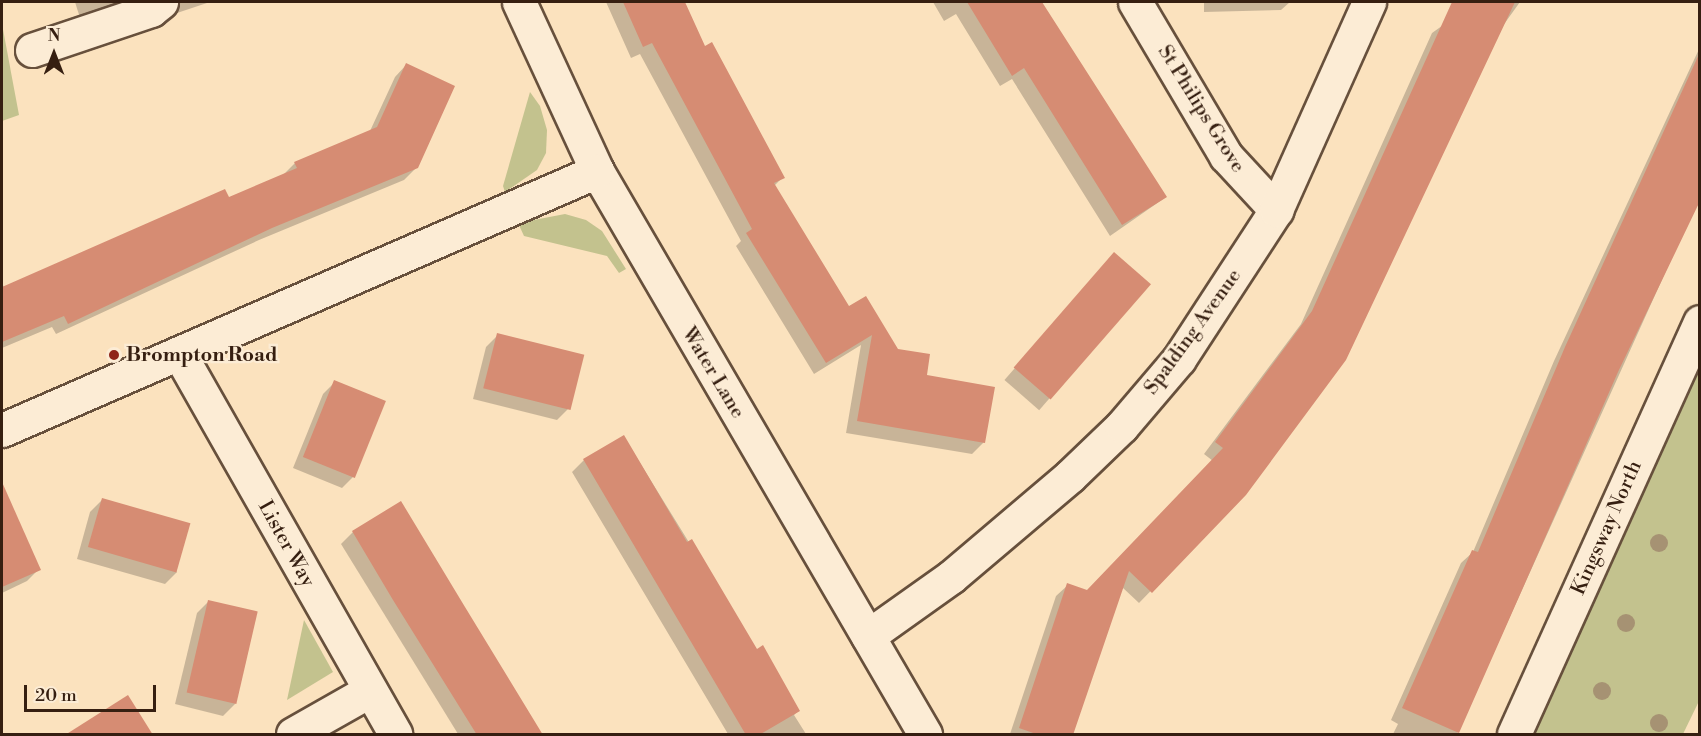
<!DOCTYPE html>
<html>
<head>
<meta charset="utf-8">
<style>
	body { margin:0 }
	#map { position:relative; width:1701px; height:736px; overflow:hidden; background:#fbe2be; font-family:"Libre Bodoni",serif }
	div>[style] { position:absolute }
	.green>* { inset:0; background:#c3c28e }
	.shadow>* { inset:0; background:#0003; transform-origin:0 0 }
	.building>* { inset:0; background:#d68c73; transform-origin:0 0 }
	.roads { filter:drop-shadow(2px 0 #67503c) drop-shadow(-2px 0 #67503c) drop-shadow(0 2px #67503c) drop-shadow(0 -2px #67503c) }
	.minor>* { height:33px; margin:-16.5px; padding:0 16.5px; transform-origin:16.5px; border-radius:16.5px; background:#fcecd5 }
	.trees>* { width:18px; height:18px; margin:-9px; border-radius:50%; background:#a69273 }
	.dots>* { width:16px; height:16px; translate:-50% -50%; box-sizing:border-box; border:3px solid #fcecd5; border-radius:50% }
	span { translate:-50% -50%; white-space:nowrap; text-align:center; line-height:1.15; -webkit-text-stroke:4.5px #fcecd5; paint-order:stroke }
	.street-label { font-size:20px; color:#361f11 }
	.poi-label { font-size:20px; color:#361f11; font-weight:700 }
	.left { translate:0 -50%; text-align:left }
	.frame { position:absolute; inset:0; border:3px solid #361f11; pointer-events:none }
	.north { position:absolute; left:24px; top:24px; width:60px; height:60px; -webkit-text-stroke:4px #fcecd5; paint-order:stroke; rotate:0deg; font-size:16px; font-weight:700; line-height:24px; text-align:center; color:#361f11 }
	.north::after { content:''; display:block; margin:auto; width:21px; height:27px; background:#361f11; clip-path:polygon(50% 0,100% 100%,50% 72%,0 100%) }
	.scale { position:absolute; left:24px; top:685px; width:132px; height:27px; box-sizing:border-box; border:3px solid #361f11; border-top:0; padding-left:8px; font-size:18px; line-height:21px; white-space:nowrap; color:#361f11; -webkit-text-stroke:4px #fcecd5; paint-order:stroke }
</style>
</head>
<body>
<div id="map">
	<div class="green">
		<i style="clip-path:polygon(2px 24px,19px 115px,2px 121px)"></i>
		<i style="clip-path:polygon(530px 92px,540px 106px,547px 130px,546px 153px,537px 170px,505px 192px,503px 186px)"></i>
		<i style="clip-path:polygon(565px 214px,586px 220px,602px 231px,626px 269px,619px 273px,607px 256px,524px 236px,518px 223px)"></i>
		<i style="clip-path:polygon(1699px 362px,1700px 699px,1683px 734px,1529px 734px)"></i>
		<i style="clip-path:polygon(304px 620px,333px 672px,287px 700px)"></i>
	</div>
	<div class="shadow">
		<i style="clip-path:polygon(75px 2px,134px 2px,81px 21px)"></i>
		<i style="clip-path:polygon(169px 2px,210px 2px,174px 14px)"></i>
		<i style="clip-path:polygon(606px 2px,683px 2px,704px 48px,783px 177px,774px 186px,848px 308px,925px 376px,984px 442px,972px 454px,846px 433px,861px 345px,814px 374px,736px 246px,741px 241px,640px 54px,631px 58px)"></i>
		<i style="clip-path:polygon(933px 2px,1040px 2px,1166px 197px,1110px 236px,1012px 79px,1000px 86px,956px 14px,944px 21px)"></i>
		<i style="clip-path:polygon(1204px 2px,1290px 2px,1281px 10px,1204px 12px)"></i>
		<i style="clip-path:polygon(1455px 2px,1520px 2px,1502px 27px,1245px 494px,1139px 603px,1122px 587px,1072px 734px,1010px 734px,1056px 596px,1068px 585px,1087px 591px,1213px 461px,1204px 454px,1301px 324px,1432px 33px,1446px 23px)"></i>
		<i style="clip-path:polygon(1700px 47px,1700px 186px,1693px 211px,1457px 734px,1393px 734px,1398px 724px,1391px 720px,1461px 563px,1473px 552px,1554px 361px)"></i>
		<i style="clip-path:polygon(406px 65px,416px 168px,404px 180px,259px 240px,56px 334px,52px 327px,2px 348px,2px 282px,4px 288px,228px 199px,283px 175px,295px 163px,370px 131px,395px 77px)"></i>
		<i style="left:1114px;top:254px;width:46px;height:167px;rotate:41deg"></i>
		<i style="clip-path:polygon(498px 335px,569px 408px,557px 420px,473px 399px,486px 347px)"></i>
		<i style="clip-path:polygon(335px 382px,354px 476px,342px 488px,293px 468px,323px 394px)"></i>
		<i style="clip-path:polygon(624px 437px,756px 651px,799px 710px,794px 715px,806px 734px,728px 734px,572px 472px,584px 460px)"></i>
		<i style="clip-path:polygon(102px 500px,177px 572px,165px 584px,77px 559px,90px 512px)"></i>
		<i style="clip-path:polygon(20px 526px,39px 569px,27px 581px,2px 593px,2px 535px)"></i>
		<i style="clip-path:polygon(353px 532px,542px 734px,458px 734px,341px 544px)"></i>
		<i style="clip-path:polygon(209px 601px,235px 704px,223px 716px,175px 704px,197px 613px)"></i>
	</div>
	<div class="building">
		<i style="clip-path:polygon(623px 2px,685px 2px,705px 46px,712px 42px,785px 178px,774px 183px,849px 306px,866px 296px,898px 349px,930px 354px,927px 375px,995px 387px,985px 443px,857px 421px,872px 335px,826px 363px,746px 233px,752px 229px,652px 43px,643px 47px)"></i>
		<i style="clip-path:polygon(967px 2px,1042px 2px,1167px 197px,1122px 225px,1024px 68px,1012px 76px)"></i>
		<i style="clip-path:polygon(1452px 2px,1515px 2px,1346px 360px,1246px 495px,1152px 593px,1129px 571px,1073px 735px,1039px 735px,1019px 728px,1067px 583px,1087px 590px,1223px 448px,1215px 442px,1312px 311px)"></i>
		<i style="clip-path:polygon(1700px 52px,1700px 201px,1618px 372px,1459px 733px,1402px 708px,1472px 550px,1478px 552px,1565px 347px)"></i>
		<i style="clip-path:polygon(406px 63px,455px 86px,418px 168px,272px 228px,68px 324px,64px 316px,2px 342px,2px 287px,225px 189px,229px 197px,297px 168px,294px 162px,377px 127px)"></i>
		<i style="left:1114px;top:252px;width:49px;height:153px;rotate:41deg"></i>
		<i style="left:497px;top:333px;width:90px;height:57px;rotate:14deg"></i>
		<i style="left:334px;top:380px;width:56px;height:83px;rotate:22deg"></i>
		<i style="clip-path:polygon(624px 435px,687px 542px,692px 539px,757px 649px,763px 645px,800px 711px,759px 735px,746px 735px,583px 459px)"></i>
		<i style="clip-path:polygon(2px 482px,41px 570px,2px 587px)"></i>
		<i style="left:102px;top:498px;width:92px;height:51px;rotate:16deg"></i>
		<i style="clip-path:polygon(401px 501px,465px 607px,543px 735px,477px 735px,393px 600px,352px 531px)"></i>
		<i style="left:208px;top:600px;width:51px;height:95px;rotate:13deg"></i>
		<i style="clip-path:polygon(128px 695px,153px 735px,65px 735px)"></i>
	</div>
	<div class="roads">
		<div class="minor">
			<i style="left:519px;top:2px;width:186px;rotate:65.2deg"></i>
			<i style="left:597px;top:171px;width:652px;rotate:59.78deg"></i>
			<i style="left:1135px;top:2px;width:179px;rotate:59.4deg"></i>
			<i style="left:1226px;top:156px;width:74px;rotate:47.2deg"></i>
			<i style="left:32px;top:50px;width:126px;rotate:-18.6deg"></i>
			<i style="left:151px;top:10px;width:13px;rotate:-39deg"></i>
			<i style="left:179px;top:353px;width:438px;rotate:60.4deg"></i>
			<i style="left:2px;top:430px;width:649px;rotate:-23.52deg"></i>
			<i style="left:868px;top:636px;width:102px;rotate:-35.4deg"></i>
			<i style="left:951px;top:577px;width:156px;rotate:-40.3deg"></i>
			<i style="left:1070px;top:476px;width:72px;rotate:-43.9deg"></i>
			<i style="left:1122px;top:426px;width:88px;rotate:-49.6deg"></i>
			<i style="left:1179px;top:359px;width:178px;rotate:-56.9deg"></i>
			<i style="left:1276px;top:210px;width:228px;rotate:-65.9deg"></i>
			<i style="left:293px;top:734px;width:87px;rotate:-29.5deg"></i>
			<i style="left:1514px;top:734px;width:452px;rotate:-65.7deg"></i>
		</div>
	</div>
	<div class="trees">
		<i style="left:1659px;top:543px"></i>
		<i style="left:1626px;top:623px"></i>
		<i style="left:1602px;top:691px"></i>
		<i style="left:1659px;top:723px"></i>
	</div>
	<div class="dots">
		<i style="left:114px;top:355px;background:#8f2418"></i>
	</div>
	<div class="street-label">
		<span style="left:1201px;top:109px;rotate:58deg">St Philips Grove</span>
		<span style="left:1193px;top:332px;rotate:-54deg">Spalding Avenue</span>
		<span style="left:713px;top:373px;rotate:59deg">Water Lane</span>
		<span style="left:1607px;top:528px;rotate:-66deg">Kingsway North</span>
		<span style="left:286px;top:544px;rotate:61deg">Lister Way</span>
	</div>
	<div class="poi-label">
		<span class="left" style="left:126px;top:355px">Brompton Road</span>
	</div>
	<div class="frame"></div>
	<div class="north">N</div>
	<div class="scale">20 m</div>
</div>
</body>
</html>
